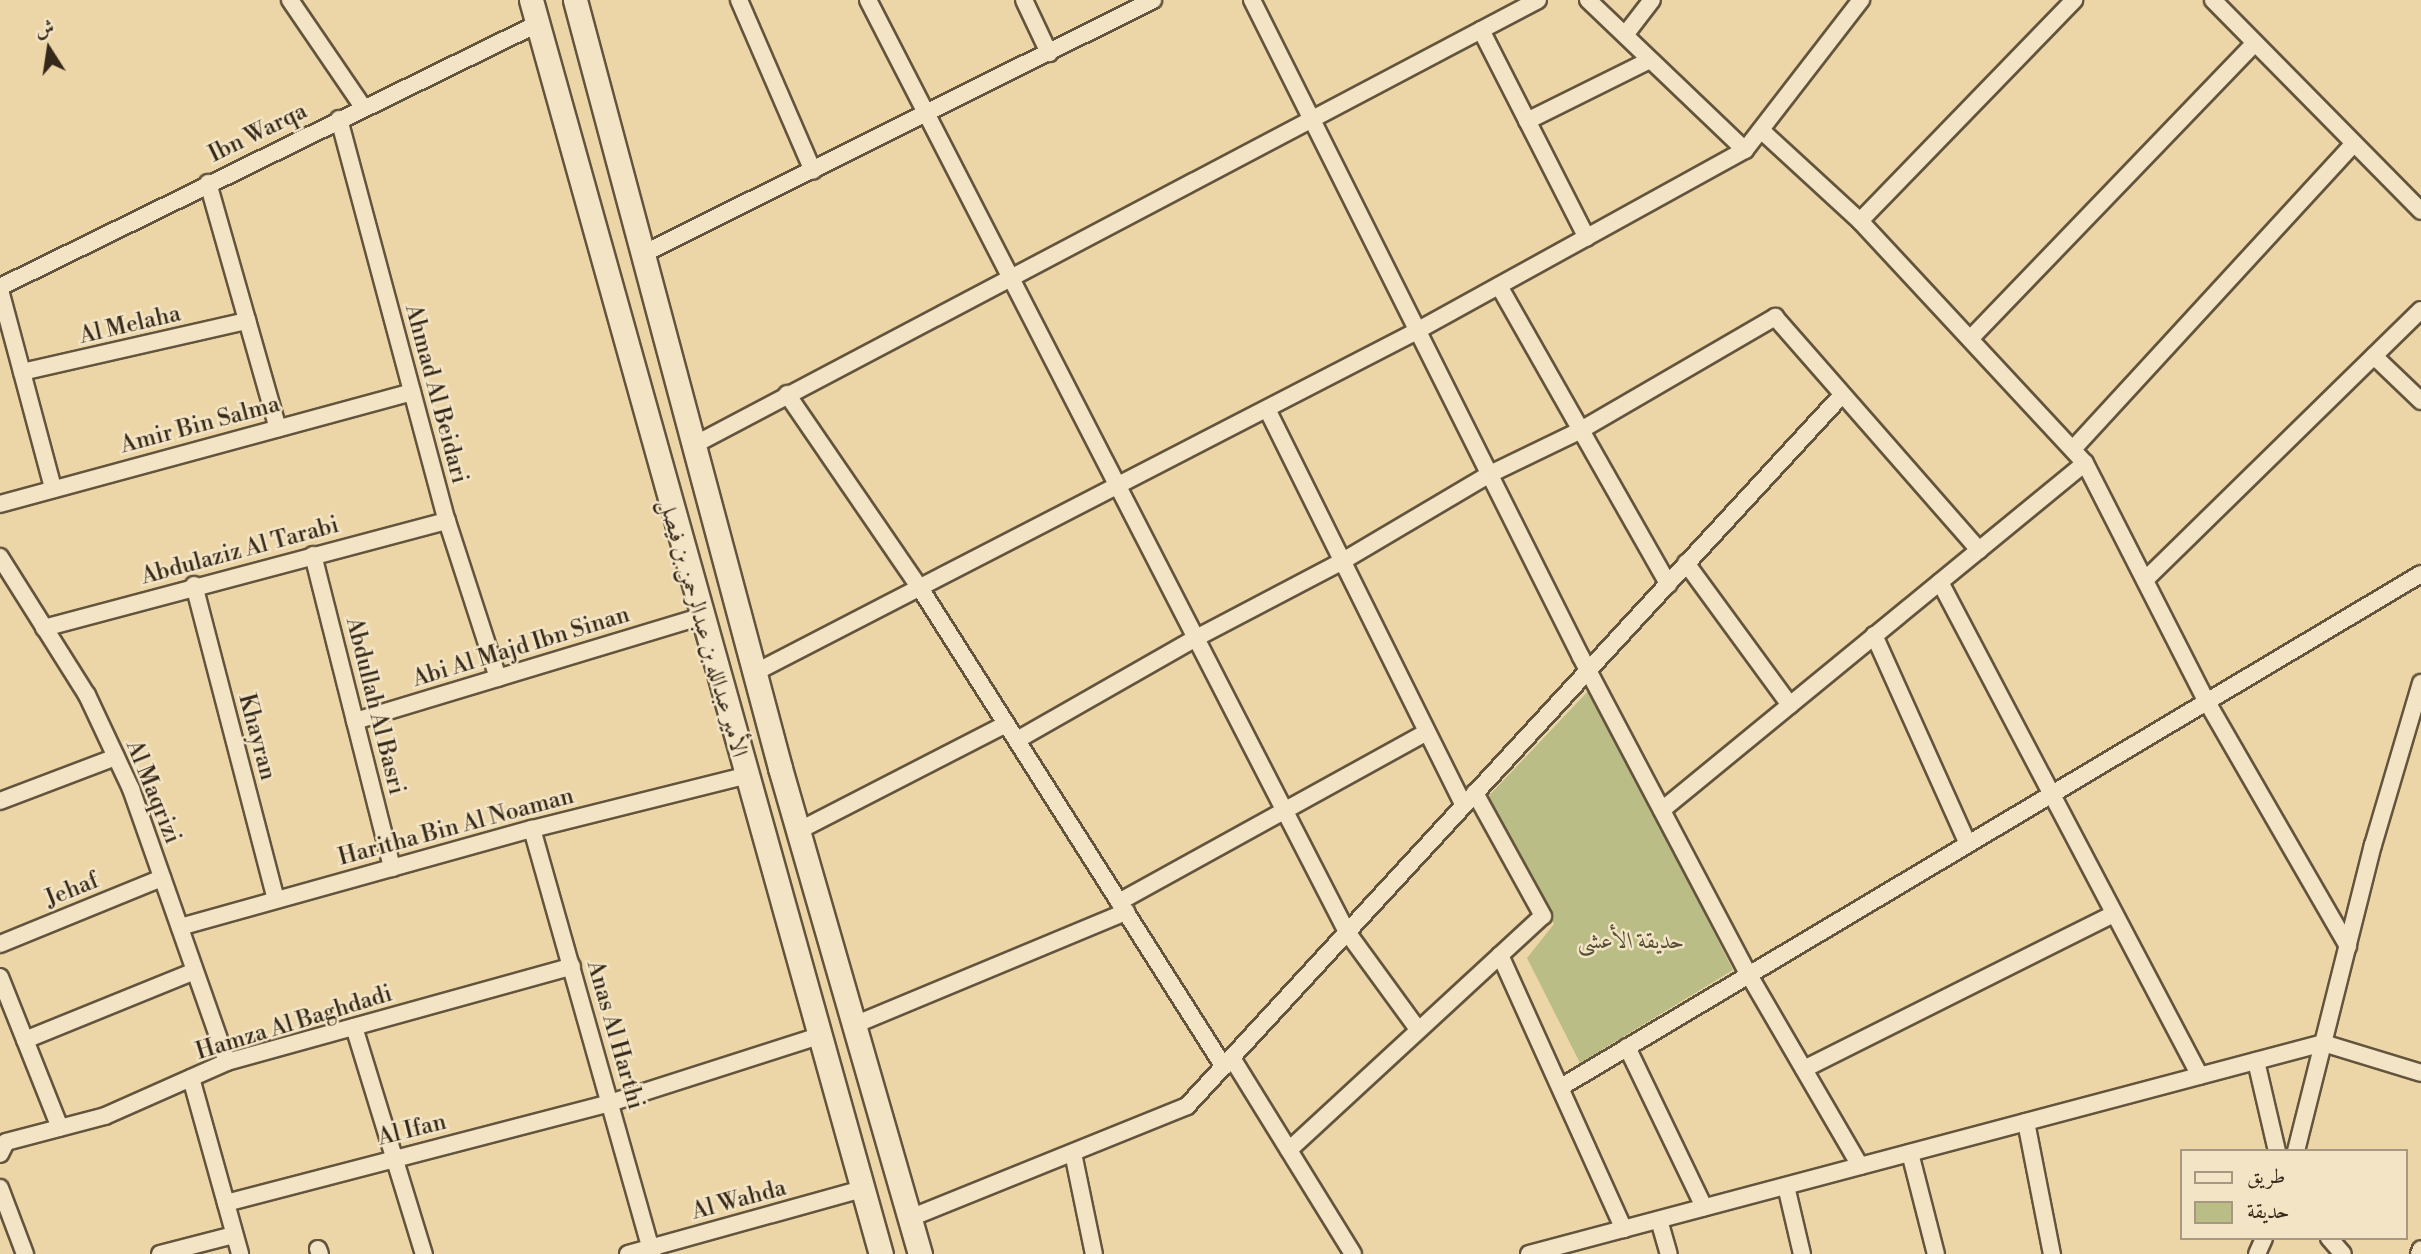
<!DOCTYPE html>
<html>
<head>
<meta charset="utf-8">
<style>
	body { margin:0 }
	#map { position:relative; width:2421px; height:1254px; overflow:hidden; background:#ecd6a8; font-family:"Libre Bodoni",Amiri,serif }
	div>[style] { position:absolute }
	.green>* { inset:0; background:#babd86 }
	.roads { filter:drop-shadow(2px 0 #63543d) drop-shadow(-2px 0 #63543d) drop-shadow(0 2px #63543d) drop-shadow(0 -2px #63543d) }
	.street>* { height:16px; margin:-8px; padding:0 8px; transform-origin:8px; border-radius:8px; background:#f3e4c6 }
	.secondary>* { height:23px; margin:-11.5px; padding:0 11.5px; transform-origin:11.5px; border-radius:11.5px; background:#f3e4c6 }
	span { translate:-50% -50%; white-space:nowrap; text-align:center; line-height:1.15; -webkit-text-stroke:5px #f3e4c6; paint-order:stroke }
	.street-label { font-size:23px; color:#352919 }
	.park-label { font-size:23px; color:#564e34; font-style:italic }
	.legend { position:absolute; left:2180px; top:1149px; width:228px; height:91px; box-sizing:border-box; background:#f3e4c6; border:2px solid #a79981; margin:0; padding:9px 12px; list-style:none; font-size:21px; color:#352919 }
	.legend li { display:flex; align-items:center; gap:14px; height:35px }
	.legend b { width:35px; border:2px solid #a79981 }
	.north { position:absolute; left:14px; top:14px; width:70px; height:70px; -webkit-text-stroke:5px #f3e4c6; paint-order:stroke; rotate:348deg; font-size:19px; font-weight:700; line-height:28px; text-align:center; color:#352919 }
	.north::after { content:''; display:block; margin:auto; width:24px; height:32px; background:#352919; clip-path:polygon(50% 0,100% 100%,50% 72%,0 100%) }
</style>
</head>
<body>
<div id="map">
	<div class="green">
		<i style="clip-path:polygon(1590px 689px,1733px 970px,1580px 1063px,1527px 958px,1554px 924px,1481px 804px)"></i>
	</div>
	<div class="roads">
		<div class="street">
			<i style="left:290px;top:0;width:130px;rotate:55.7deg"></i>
			<i style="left:739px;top:0;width:186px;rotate:66.6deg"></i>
			<i style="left:868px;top:0;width:1048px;rotate:62.8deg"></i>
			<i style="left:1347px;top:932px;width:119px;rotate:53.9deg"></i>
			<i style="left:1024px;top:0;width:59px;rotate:64.7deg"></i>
			<i style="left:1252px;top:0;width:735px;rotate:63.4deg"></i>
			<i style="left:1581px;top:657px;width:360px;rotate:62.2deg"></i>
			<i style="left:1749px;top:975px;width:221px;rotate:59.8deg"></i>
			<i style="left:1588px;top:0;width:217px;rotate:43.7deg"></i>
			<i style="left:2213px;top:0;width:296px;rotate:45.4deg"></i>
			<i style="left:1481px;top:30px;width:233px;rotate:63deg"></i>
			<i style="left:1625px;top:35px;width:44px;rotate:-52.4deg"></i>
			<i style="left:339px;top:119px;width:416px;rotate:75deg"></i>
			<i style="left:447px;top:521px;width:165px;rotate:72deg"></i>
			<i style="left:1527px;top:121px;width:137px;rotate:-26.4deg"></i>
			<i style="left:1761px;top:130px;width:134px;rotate:42.6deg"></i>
			<i style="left:1860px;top:221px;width:330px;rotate:47.1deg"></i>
			<i style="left:2085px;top:463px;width:268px;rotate:63deg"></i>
			<i style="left:2207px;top:702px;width:282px;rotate:60deg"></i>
			<i style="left:208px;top:183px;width:255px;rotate:74.1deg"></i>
			<i style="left:1860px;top:221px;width:308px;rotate:-45.9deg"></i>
			<i style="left:643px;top:254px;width:570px;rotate:-26.48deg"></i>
			<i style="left:1499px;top:286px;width:343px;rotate:60.4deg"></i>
			<i style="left:0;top:287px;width:598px;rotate:-26.09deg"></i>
			<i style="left:0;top:290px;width:205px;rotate:75deg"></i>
			<i style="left:1970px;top:339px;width:411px;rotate:-46.1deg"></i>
			<i style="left:2374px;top:356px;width:65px;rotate:43.8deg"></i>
			<i style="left:22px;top:372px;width:231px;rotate:-12.8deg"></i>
			<i style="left:787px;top:394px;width:235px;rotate:55.6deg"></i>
			<i style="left:920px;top:588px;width:567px;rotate:57.6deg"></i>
			<i style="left:1267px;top:409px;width:442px;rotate:63.6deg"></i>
			<i style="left:694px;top:445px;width:954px;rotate:-27.8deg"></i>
			<i style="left:2073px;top:449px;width:415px;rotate:-47.4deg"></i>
			<i style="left:0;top:504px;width:427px;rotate:-15.2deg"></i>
			<i style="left:313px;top:555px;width:323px;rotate:75.8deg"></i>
			<i style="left:0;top:557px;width:163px;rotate:57.8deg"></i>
			<i style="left:87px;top:695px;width:104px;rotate:64.9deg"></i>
			<i style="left:131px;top:789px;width:289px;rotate:70.6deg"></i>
			<i style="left:1686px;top:563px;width:176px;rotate:53.8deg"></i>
			<i style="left:2145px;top:580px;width:386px;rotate:-44.4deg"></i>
			<i style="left:1940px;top:582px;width:558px;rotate:62.24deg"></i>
			<i style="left:194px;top:585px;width:325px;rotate:75.4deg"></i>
			<i style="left:44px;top:628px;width:417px;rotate:-14.9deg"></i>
			<i style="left:1874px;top:635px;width:229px;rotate:65.8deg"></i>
			<i style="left:754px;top:673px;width:744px;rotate:-27.29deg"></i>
			<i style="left:1415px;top:332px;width:377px;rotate:-28.9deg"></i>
			<i style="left:1745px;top:150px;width:190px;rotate:-52.3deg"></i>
			<i style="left:355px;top:721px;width:360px;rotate:-16.8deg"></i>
			<i style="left:1017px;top:740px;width:206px;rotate:-29.7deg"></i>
			<i style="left:1196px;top:638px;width:164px;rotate:-27.7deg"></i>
			<i style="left:1341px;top:562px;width:171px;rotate:-30.6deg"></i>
			<i style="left:1488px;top:475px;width:103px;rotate:-25.8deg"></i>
			<i style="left:1581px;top:430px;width:225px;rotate:-30.2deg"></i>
			<i style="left:1775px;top:317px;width:310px;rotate:48.8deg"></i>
			<i style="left:0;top:801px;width:124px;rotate:-20.8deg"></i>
			<i style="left:1662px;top:810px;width:547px;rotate:-39.36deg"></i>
			<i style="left:532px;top:829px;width:442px;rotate:74.2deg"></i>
			<i style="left:798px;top:831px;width:234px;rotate:-27.2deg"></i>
			<i style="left:1119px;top:902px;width:350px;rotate:-28.9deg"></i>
			<i style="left:180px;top:927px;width:365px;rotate:-15.6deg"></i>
			<i style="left:532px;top:829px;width:219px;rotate:-14deg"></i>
			<i style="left:0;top:944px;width:175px;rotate:-22.2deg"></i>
			<i style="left:1500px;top:955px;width:301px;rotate:65.7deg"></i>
			<i style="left:0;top:977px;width:162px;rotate:68.3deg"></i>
			<i style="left:854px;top:1025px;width:295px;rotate:-22.6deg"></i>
			<i style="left:354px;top:1027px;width:238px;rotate:72.9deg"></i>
			<i style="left:25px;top:1040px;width:183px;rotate:-22.1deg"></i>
			<i style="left:1627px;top:1047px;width:178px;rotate:64.3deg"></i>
			<i style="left:1232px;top:1058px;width:230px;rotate:58.3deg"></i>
			<i style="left:2256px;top:1061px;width:92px;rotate:76.9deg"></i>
			<i style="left:1804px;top:1069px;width:346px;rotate:-26.6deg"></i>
			<i style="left:191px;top:1078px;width:183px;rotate:74.4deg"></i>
			<i style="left:1561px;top:1087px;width:1001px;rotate:-30.82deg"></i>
			<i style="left:2026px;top:1122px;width:135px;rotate:78.9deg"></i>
			<i style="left:1289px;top:1150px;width:345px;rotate:-42.7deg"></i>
			<i style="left:1543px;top:916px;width:141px;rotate:-118.9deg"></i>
			<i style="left:2296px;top:1151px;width:316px;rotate:-75.9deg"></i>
			<i style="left:2373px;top:845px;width:169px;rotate:-73.5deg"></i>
			<i style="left:1073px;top:1153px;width:103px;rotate:78.3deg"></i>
			<i style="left:1910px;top:1153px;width:104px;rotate:75.6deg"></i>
			<i style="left:0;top:1154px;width:13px;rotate:-63deg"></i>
			<i style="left:6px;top:1142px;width:102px;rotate:-14.7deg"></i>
			<i style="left:105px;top:1116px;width:133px;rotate:-23.9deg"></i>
			<i style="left:227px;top:1062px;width:358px;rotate:-15.5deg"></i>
			<i style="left:1786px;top:1186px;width:70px;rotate:76.8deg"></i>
			<i style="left:0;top:1188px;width:71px;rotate:69.3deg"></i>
			<i style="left:226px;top:1203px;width:397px;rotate:-14.6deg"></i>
			<i style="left:610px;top:1103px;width:219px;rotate:-17.8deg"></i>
			<i style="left:910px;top:1218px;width:299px;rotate:-22deg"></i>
			<i style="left:1187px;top:1106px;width:967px;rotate:-47.35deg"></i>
			<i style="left:1659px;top:1220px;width:35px;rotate:74deg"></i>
			<i style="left:2329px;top:1238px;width:21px;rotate:49deg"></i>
			<i style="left:318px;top:1249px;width:5px;rotate:68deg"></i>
			<i style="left:160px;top:1254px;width:76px;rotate:-14.4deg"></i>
			<i style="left:628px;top:1254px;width:244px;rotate:-15.5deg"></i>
			<i style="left:1529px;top:1254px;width:822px;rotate:-14.88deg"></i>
			<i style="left:2323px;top:1043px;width:102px;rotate:17deg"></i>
			<i style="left:2257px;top:1254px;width:17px;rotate:-66deg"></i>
			<i style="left:2419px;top:1254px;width:5px;rotate:-68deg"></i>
		</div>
		<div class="secondary">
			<i style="left:531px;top:0;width:1302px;rotate:74.41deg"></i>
			<i style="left:575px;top:0;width:795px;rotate:75.05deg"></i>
			<i style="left:780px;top:768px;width:506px;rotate:73.93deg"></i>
		</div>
	</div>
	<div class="street-label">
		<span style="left:258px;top:133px;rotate:-26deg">Ibn Warqa</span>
		<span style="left:130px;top:325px;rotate:-13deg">Al Melaha</span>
		<span style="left:436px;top:394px;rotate:75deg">Ahmad Al Beidari</span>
		<span style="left:200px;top:425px;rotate:-15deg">Amir Bin Salma</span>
		<span style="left:240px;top:551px;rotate:-15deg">Abdulaziz Al Tarabi</span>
		<span style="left:703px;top:628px;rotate:74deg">الأمير عبدالله بن عبدالرحمن بن فيصل</span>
		<span style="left:521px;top:647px;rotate:-17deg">Abi Al Majd Ibn Sinan</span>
		<span style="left:375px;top:706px;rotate:76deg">Abdullah Al Basri</span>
		<span style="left:257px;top:737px;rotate:75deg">Khayran</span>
		<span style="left:153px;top:792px;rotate:68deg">Al Maqrizi</span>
		<span style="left:456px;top:827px;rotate:-15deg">Haritha Bin Al Noaman</span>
		<span style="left:72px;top:890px;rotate:-22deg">Jehaf</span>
		<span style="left:294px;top:1023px;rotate:-17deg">Hamza Al Baghdadi</span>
		<span style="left:615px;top:1035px;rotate:74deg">Anas Al Harthi</span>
		<span style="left:412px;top:1130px;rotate:-14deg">Al Ifan</span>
		<span style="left:739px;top:1200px;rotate:-15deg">Al Wahda</span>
	</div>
	<div class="park-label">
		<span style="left:1631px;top:941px">حديقة الأعشى</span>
	</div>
	<ul class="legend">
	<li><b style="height:9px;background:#f3e4c6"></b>طريق</li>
	<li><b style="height:19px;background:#babd86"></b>حديقة</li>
	</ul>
	<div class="north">ش</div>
</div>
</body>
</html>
